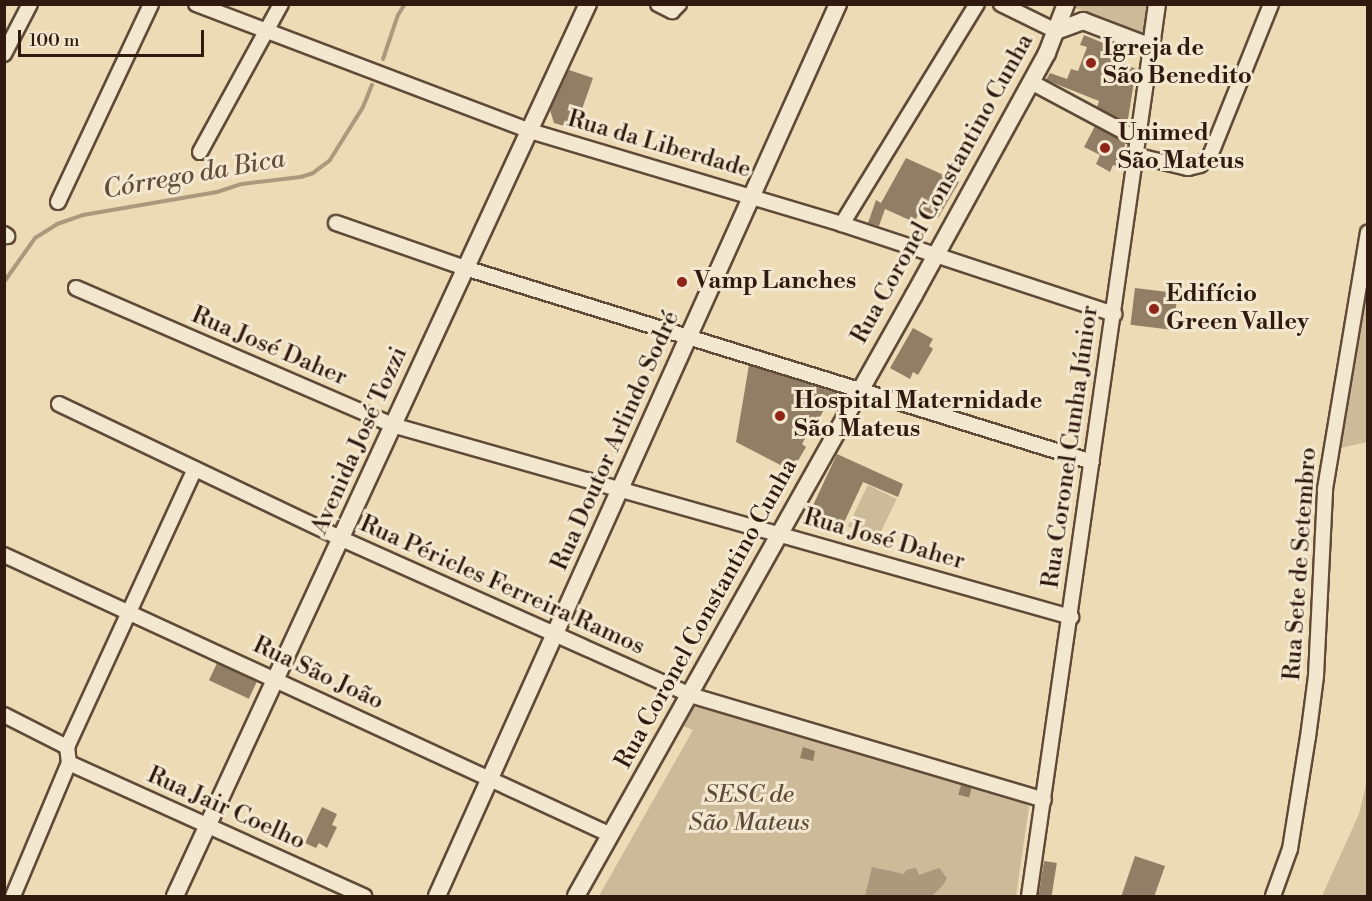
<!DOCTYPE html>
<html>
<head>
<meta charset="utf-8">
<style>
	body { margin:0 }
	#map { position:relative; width:1372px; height:901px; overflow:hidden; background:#ecdbb5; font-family:"Libre Bodoni",serif }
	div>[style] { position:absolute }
	.green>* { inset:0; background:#ccba99; transform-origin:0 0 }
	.water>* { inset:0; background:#ac997d }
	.stream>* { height:4px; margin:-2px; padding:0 2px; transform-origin:2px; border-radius:2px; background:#ac997d }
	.building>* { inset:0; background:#927e65; transform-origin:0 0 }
	.roads { filter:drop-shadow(2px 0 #5f4a38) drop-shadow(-2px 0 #5f4a38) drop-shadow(0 2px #5f4a38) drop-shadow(0 -2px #5f4a38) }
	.minor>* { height:14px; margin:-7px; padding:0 7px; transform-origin:7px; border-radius:7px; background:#f3e8cf }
	.tertiary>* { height:16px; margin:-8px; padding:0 8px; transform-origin:8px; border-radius:8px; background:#f3e8cf }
	.dots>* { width:16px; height:16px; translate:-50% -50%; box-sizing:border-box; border:3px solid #f3e8cf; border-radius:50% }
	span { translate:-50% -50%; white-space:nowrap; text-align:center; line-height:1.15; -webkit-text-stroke:6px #f3e8cf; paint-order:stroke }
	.poi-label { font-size:24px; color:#30190f; font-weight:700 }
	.left { translate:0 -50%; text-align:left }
	.street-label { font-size:24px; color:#30190f }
	.park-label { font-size:24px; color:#5f4938; font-style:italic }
	.water-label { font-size:26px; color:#624c3b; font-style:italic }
	.frame { position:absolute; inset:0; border:6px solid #30190f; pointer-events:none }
	.scale { position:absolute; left:18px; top:30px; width:186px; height:27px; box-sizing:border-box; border:3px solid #30190f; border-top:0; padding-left:8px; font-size:18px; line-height:21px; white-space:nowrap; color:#30190f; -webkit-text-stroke:4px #f3e8cf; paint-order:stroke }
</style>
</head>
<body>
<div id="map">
	<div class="green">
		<i style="clip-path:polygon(1073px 4px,1149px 5px,1144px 32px,1136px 35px,1073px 7px)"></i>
		<i style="clip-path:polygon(1367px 278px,1367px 442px,1336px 449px,1353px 339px)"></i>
		<i style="left:868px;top:485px;width:32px;height:46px;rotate:26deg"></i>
		<i style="clip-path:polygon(701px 705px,1026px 802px,1029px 807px,1016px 896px,599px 896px,693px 730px,683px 726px,694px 707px)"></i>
		<i style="clip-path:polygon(1367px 781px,1367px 896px,1322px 896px,1359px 814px)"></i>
	</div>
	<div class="water">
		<i style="clip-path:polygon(872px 867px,904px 874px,906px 870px,916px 868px,919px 875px,939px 868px,947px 878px,943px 885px,932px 896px,865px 896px)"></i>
	</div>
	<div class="stream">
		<i style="left:383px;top:59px;width:46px;rotate:-71.2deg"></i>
		<i style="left:398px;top:15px;width:13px;rotate:-58deg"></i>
		<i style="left:4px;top:282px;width:54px;rotate:-54.8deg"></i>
		<i style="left:35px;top:238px;width:26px;rotate:-32deg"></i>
		<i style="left:57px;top:224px;width:28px;rotate:-19deg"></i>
		<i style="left:83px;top:215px;width:136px;rotate:-9.7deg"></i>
		<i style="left:217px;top:192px;width:26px;rotate:-18deg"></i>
		<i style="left:242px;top:184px;width:59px;rotate:-6.8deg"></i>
		<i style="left:301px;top:177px;width:13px;rotate:-18deg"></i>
		<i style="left:313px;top:173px;width:21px;rotate:-37deg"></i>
		<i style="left:330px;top:160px;width:62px;rotate:-58.1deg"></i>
		<i style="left:363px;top:107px;width:24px;rotate:-68deg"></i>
	</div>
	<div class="building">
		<i style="clip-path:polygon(1084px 35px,1108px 45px,1104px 55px,1136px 69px,1128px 119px,1124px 121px,1097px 107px,1099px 101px,1046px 80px,1050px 73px,1067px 79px,1071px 69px,1078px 71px,1087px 47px,1080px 45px)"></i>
		<i style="clip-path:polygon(569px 70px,593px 78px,575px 129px,554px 123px,550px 110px)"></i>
		<i style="clip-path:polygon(1095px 126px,1125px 142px,1123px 168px,1113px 165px,1110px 172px,1096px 164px,1100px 155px,1084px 147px)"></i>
		<i style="clip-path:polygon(906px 158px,959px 182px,938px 218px,921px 210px,914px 222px,885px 209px,879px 226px,868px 223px,876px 200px,881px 203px)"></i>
		<i style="left:1135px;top:288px;width:43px;height:37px;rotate:7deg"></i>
		<i style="clip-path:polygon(913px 328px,933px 339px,929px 346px,933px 349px,918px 375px,913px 372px,910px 379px,890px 368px)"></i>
		<i style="clip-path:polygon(749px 365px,837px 393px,831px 404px,828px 402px,814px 428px,811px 427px,802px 444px,806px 447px,792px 471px,736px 442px)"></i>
		<i style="clip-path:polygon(837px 454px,903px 484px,898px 497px,863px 482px,841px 529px,809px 514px)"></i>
		<i style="left:217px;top:663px;width:44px;height:19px;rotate:25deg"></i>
		<i style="clip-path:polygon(803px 747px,815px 751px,813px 761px,800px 758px)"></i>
		<i style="left:961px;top:785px;width:11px;height:10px;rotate:15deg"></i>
		<i style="clip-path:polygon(322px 807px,337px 814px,332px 825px,337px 827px,327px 848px,319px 843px,316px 848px,305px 843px)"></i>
		<i style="clip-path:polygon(1135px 856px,1165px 866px,1154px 897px,1121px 897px)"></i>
		<i style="left:1044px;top:861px;width:13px;height:36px;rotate:9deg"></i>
	</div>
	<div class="roads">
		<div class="minor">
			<i style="left:196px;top:4px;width:357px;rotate:20.8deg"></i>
			<i style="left:530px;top:131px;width:326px;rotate:16.6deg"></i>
			<i style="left:842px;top:224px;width:287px;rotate:18.3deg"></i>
			<i style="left:658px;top:4px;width:16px;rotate:27deg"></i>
			<i style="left:672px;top:11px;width:10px;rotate:-45deg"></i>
			<i style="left:1001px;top:4px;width:61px;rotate:26.1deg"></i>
			<i style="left:4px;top:54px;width:56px;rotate:-62.5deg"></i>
			<i style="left:1031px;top:82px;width:119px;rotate:28.1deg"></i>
			<i style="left:200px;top:152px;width:169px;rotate:-61.3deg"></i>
			<i style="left:1134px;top:155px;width:56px;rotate:13.5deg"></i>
			<i style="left:1188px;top:168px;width:12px;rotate:-14deg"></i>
			<i style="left:1200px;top:165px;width:13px;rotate:-42deg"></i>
			<i style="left:1210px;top:156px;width:164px;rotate:-68.1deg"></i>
			<i style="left:58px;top:202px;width:219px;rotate:-64.8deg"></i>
			<i style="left:336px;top:223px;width:137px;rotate:19.2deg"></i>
			<i style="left:465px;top:268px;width:656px;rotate:17.19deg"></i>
			<i style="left:842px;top:224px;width:258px;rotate:-58.5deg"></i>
			<i style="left:4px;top:234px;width:4px;rotate:34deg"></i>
			<i style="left:76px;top:288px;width:344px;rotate:23.4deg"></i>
			<i style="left:392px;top:425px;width:706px;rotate:15.79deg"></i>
			<i style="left:59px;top:404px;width:314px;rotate:25.5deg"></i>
			<i style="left:342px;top:539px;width:381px;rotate:24.1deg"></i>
			<i style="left:690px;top:695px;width:369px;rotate:16.5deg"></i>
			<i style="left:4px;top:555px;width:668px;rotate:24.76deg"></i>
			<i style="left:4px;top:715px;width:71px;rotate:26.9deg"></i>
			<i style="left:69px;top:763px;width:324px;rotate:24.3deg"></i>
			<i style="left:13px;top:896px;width:144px;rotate:-67.2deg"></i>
			<i style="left:69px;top:763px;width:16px;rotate:-97deg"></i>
			<i style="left:67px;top:747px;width:306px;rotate:-65.3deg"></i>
			<i style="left:1029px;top:896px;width:858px;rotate:-81.82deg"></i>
			<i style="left:1273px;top:896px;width:50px;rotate:-70.1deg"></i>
			<i style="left:1290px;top:849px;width:113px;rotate:-80.9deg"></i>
			<i style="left:1308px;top:737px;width:62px;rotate:-82.5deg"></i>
			<i style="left:1316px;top:676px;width:187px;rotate:-87.2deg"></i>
			<i style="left:1325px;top:489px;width:260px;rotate:-80.5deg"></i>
		</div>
		<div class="tertiary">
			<i style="left:1056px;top:31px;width:29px;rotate:-20deg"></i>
			<i style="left:1083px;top:21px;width:73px;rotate:20.9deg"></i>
			<i style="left:1151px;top:47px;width:43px;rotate:-82.1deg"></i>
			<i style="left:175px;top:896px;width:983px;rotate:-65.16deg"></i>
			<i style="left:437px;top:896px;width:978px;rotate:-65.79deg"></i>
			<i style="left:576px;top:896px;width:690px;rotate:-60.65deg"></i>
			<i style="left:914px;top:295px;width:276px;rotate:-61.2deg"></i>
			<i style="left:1047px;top:53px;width:53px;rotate:-68.8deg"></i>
		</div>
	</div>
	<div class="dots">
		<i style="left:1091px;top:63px;background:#8f2418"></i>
		<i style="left:1105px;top:148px;background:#8f2418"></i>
		<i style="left:682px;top:282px;background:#8f2418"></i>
		<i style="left:1154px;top:309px;background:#8f2418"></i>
		<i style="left:780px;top:416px;background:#8f2418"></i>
	</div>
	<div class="poi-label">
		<span class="left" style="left:1103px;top:63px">Igreja de<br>São Benedito</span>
		<span class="left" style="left:1118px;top:148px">Unimed<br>São Mateus</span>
		<span class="left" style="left:694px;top:282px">Vamp Lanches</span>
		<span class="left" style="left:1166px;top:309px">Edifício<br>Green Valley</span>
		<span class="left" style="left:794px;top:416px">Hospital Maternidade<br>São Mateus</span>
	</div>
	<div class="street-label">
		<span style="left:659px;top:145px;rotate:16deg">Rua da Liberdade</span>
		<span style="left:943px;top:189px;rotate:-61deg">Rua Coronel Constantino Cunha</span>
		<span style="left:269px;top:347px;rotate:23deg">Rua José Daher</span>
		<span style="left:360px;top:441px;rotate:-66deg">Avenida José Tozzi</span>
		<span style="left:616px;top:441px;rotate:-66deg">Rua Doutor Arlindo Sodré</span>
		<span style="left:1071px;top:447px;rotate:-82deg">Rua Coronel Cunha Júnior</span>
		<span style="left:884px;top:540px;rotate:16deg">Rua José Daher</span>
		<span style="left:1301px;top:564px;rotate:-86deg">Rua Sete de Setembro</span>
		<span style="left:502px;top:586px;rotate:24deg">Rua Péricles Ferreira Ramos</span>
		<span style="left:707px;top:614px;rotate:-61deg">Rua Coronel Constantino Cunha</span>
		<span style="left:318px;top:674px;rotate:25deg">Rua São João</span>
		<span style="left:226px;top:809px;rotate:24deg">Rua Jair Coelho</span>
	</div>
	<div class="park-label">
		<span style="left:749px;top:810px">SESC de<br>São Mateus</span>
	</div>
	<div class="water-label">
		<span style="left:194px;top:175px;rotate:-10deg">Córrego da Bica</span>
	</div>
	<div class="frame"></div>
	<div class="scale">100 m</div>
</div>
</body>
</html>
